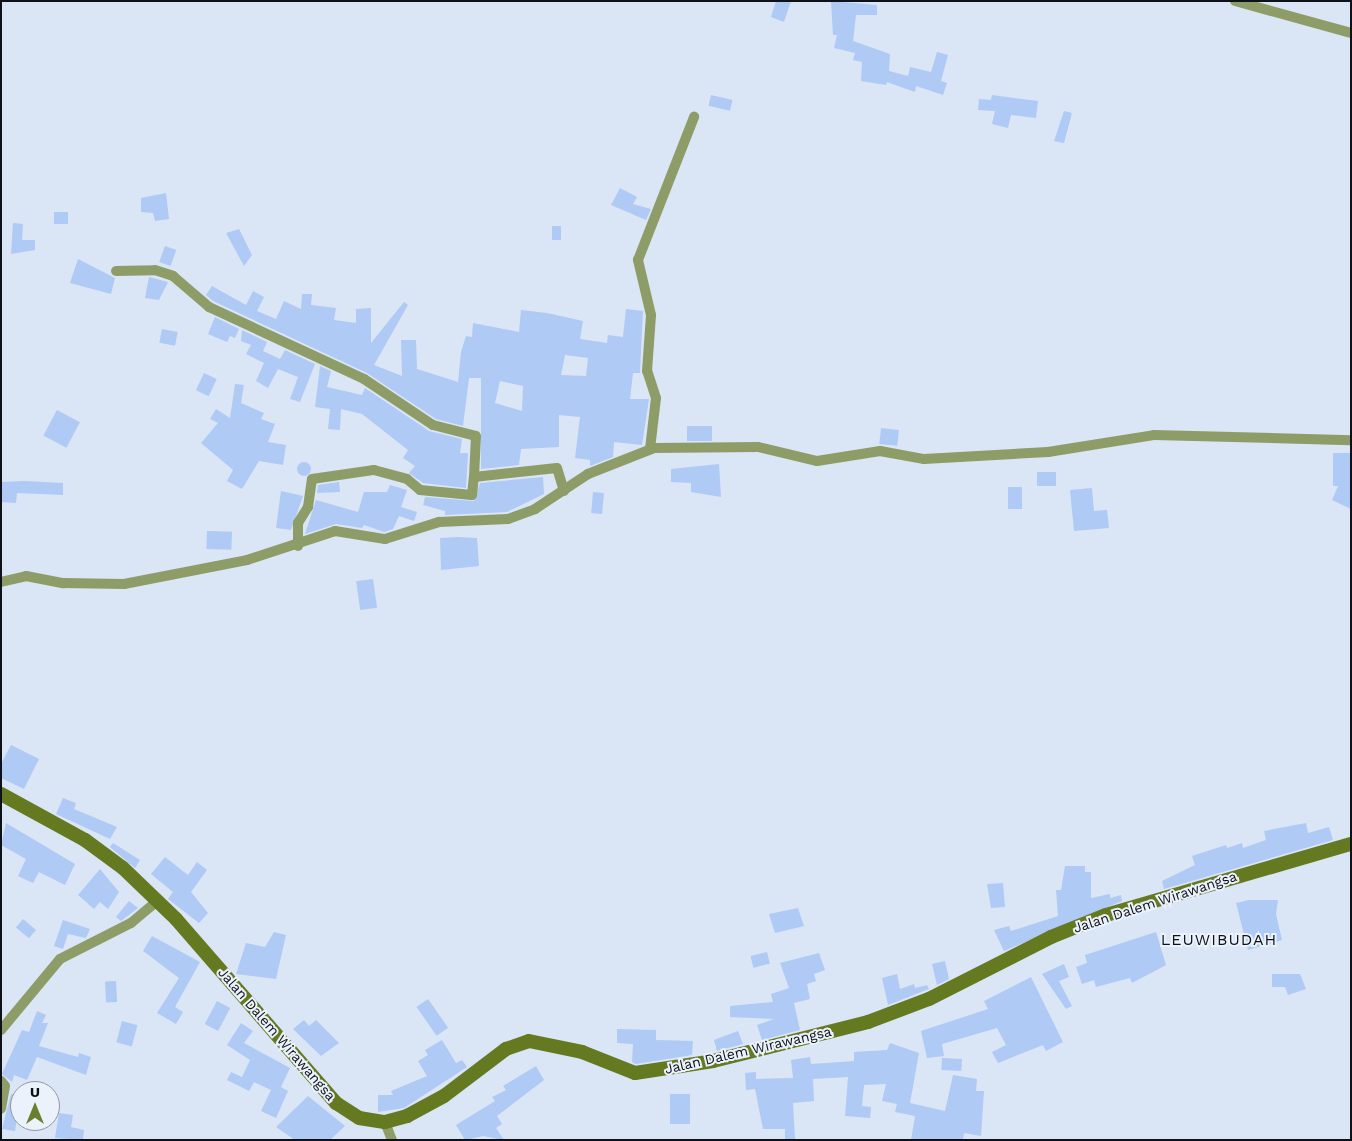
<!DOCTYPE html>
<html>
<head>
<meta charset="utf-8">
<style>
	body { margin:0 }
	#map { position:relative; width:1352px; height:1141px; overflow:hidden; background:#dae5f6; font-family:"Work Sans",sans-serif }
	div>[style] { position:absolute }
	.building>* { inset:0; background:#afcaf4; transform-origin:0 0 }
	.round { border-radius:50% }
	.street>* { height:10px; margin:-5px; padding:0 5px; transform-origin:5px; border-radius:5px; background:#8e9d68 }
	.secondary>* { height:14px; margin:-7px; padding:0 7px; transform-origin:7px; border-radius:7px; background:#657920 }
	span { translate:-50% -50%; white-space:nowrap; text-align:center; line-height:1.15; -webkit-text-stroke:4px #ecf2fc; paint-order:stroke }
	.street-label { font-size:14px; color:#0e1117 }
	.quarter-label { font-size:16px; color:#0e1117; letter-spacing:1px }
	.frame { position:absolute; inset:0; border:2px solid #0e1117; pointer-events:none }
	.north { position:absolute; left:10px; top:1081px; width:50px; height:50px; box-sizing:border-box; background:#ecf2fc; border:1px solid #9398a0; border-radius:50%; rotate:0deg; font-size:14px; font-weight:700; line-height:20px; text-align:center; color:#0e1117 }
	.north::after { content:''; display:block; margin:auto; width:18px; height:22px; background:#6a7e2e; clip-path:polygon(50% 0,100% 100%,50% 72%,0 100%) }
</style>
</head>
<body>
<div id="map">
	<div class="building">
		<i style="clip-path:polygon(776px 1px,791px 1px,784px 22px,771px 17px)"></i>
		<i style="clip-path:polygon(831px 1px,877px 5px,877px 15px,856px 15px,853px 41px,890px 54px,889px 71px,908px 76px,910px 67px,931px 72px,937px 52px,948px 55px,941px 81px,947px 83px,943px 95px,916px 86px,915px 92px,887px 82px,886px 85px,861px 81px,862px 62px,853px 60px,855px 53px,834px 48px,837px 35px,833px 35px)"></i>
		<i style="left:711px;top:95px;width:22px;height:11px;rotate:13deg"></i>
		<i style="clip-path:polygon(992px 95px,1038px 101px,1036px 118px,1011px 115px,1008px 128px,992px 124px,995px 111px,978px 110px,979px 99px,991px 100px)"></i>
		<i style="clip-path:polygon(1064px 111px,1072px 113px,1064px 143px,1054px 141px)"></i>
		<i style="clip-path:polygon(620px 188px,637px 197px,633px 204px,651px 209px,646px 220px,611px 205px)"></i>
		<i style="clip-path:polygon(166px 193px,169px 219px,155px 221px,153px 213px,141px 212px,141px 198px)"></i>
		<i style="left:54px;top:212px;width:14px;height:12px"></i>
		<i style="clip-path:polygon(13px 223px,23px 224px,22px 240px,35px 240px,35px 250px,11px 254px)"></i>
		<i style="left:552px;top:226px;width:9px;height:14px"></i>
		<i style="clip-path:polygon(239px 229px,252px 255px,244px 266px,226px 233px)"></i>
		<i style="left:165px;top:246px;width:12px;height:17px;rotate:20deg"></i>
		<i style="clip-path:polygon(78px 259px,115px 278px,111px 294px,70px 283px)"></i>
		<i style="clip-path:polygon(149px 277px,168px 282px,159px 300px,145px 298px)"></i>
		<i style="clip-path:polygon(evenodd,212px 286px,246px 305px,253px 291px,264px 297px,257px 311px,276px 319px,284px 301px,301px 309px,302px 294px,312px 294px,311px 305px,336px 308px,334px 320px,356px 323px,356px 309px,371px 308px,371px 343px,404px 302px,408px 305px,374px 365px,402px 376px,401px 340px,416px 340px,417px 369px,458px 382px,461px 352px,466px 336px,472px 337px,473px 323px,519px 332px,521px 310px,547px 313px,583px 321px,580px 339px,607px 343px,608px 335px,623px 337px,626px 309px,643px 311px,640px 373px,633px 373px,630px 399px,649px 399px,642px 445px,614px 442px,613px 457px,590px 466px,590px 460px,575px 458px,580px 417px,559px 415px,559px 447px,521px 449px,519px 465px,481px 469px,481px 378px,469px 378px,463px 426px,436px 419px,367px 373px,213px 301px,206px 295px,212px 286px,565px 355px,588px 358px,586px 376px,561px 375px,565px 355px,212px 286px,500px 381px,523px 386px,522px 411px,495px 403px,500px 381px)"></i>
		<i style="clip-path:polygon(215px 317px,239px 329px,235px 338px,230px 336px,227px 342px,208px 334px)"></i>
		<i style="left:162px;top:329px;width:16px;height:14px;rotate:11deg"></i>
		<i style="clip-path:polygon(242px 330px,267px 342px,263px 351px,280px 359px,285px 350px,315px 364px,300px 402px,290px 399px,298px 377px,278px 369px,268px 388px,256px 381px,264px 363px,246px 354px,251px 345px,241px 341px)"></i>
		<i style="clip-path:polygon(320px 366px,331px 371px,327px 387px,362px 395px,365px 388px,429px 431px,462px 439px,460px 453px,468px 453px,466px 488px,423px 483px,409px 473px,415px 466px,403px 458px,408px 450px,362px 414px,341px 409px,340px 430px,328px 429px,330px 409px,315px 407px)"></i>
		<i style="left:204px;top:373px;width:14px;height:19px;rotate:25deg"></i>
		<i style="clip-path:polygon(235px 384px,244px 385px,241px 403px,264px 413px,261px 419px,275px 424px,268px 442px,286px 445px,283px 465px,259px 461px,242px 489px,227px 481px,233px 470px,201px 443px,218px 423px,210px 419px,216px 409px,230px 418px)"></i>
		<i style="left:57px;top:410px;width:26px;height:29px;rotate:28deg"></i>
		<i style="left:687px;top:426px;width:25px;height:15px"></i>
		<i style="left:881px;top:428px;width:18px;height:16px;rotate:6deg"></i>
		<i style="clip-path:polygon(1333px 453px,1351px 453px,1351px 509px,1332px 500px,1338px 486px,1333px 486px)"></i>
		<i class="round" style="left:297px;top:462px;width:14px;height:14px"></i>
		<i style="clip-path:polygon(719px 464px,721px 497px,691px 492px,691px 483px,671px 482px,671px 469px)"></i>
		<i style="left:1037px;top:472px;width:19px;height:14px"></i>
		<i style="clip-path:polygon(543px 477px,544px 494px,507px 512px,445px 515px,445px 511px,423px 505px,425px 497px,474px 501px,480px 483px)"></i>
		<i style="clip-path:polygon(24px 481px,63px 483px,63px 495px,17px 493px,16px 503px,1px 502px,1px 482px)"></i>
		<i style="clip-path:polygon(339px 482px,340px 492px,317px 493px,318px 485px)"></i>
		<i style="clip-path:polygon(390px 485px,407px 490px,401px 507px,417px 512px,414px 521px,399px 516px,393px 529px,384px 532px,364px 525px,362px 528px,336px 524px,305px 534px,316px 500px,358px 512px,364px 492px,387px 492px)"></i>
		<i style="left:1008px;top:487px;width:14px;height:22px"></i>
		<i style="clip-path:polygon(1092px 488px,1094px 511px,1107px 510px,1109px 528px,1074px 531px,1070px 490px)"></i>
		<i style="clip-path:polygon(281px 491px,303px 496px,291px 530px,276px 528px)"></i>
		<i style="left:593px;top:492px;width:11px;height:21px;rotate:5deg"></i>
		<i style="left:207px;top:531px;width:25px;height:18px;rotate:2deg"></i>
		<i style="clip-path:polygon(458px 537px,477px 538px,479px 566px,441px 570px,440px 538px)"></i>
		<i style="left:373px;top:579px;width:29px;height:17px;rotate:82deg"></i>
		<i style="clip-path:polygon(11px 745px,39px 759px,24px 789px,1px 778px,1px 764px)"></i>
		<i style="clip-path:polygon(63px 798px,76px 803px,74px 809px,117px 827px,110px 839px,56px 814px)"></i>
		<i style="clip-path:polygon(6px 823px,75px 864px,65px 885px,39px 872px,33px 883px,18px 876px,26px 859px,1px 845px)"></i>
		<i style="clip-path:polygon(1306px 823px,1308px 833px,1329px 827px,1333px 840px,1164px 889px,1162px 881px,1195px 865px,1192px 856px,1226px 845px,1227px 848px,1242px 843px,1243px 848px,1266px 840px,1264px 831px)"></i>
		<i style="clip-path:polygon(113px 843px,140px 860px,135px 868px,110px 847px)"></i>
		<i style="clip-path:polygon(165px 857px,188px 875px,197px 862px,207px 870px,191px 892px,208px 913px,199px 923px,168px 899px,173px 892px,151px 874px)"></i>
		<i style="clip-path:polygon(1065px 866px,1085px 866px,1085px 872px,1091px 872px,1091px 898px,1110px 894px,1110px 898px,1121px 895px,1122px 901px,1004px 951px,994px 930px,1009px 926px,1011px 931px,1058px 916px,1056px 890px,1061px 890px)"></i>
		<i style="clip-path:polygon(100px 869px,119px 892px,108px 909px,100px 902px,94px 909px,78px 895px)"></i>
		<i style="clip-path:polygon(1003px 883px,1005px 907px,991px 908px,987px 884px)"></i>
		<i style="clip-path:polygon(1249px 900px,1278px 900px,1276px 914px,1282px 940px,1248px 950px,1236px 903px)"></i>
		<i style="clip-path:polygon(129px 901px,138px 908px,121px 921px,116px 917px)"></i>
		<i style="clip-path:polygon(798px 908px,804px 926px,775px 933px,769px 914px)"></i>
		<i style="left:23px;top:919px;width:17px;height:11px;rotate:40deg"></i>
		<i style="clip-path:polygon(63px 920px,90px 929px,86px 938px,68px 934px,63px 949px,54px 946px)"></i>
		<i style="clip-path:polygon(274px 932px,286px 935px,276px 979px,236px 974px,246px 943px,265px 947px)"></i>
		<i style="clip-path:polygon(1156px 932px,1166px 965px,1132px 983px,1130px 978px,1096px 987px,1094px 980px,1082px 984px,1076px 967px,1087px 963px,1085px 955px)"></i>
		<i style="clip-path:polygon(152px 936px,200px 962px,175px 1007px,183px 1012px,176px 1024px,157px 1013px,179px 978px,143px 951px)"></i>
		<i style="left:767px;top:952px;width:12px;height:17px;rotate:76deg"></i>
		<i style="clip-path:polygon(819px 953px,825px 970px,814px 974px,816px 981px,807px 984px,810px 999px,794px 1003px,800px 1030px,762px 1040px,757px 1025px,774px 1019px,730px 1017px,730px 1006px,773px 1002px,771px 994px,789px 988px,780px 963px)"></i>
		<i style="clip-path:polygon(945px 961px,949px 979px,937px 985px,932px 964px)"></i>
		<i style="clip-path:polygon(1064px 964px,1069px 977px,1059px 981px,1072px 1006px,1066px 1009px,1042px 974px)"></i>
		<i style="clip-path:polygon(897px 974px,900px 989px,914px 984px,915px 988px,927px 985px,929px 989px,888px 1005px,882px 978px)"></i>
		<i style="clip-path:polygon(1272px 974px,1300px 974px,1306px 989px,1288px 995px,1285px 987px,1272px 987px)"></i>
		<i style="clip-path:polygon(1031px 977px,1063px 1042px,1046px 1051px,1043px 1045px,998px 1063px,992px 1052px,1006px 1045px,997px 1028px,942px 1044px,944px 1056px,927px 1058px,921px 1031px,988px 1009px,984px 1001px)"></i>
		<i style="left:116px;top:981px;width:21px;height:11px;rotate:87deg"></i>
		<i style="left:428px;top:999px;width:35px;height:14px;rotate:55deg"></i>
		<i style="left:217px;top:1001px;width:15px;height:26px;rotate:28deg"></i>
		<i style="clip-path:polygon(37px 1011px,46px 1015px,42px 1023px,48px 1023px,39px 1046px,78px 1057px,79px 1053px,91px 1057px,86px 1075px,37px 1057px,27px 1080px,14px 1075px,12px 1082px,2px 1074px,22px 1030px,29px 1032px)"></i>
		<i style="clip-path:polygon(304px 1020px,309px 1026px,316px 1020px,339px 1043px,321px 1056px,293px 1029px)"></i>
		<i style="left:122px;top:1021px;width:16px;height:22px;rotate:15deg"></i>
		<i style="clip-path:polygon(241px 1023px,253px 1031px,244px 1043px,290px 1068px,281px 1087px,288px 1091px,276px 1118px,261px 1111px,271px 1090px,254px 1082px,249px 1091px,227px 1080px,231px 1072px,242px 1077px,250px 1060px,227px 1045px)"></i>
		<i style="clip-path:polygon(617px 1029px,656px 1030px,656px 1040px,693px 1041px,692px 1055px,636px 1064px,632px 1062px,633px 1044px,617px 1043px)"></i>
		<i style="clip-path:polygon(738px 1031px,743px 1044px,717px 1051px,714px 1040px)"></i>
		<i style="clip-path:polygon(442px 1040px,456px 1063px,462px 1060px,467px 1067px,404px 1108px,378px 1112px,378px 1095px,393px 1095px,391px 1091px,427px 1076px,418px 1061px,428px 1055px,425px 1050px)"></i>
		<i style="clip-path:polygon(890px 1043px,919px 1053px,910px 1103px,945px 1111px,953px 1075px,977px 1079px,976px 1091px,984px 1091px,981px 1136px,964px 1133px,963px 1140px,911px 1140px,915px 1116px,895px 1112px,897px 1104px,882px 1101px,886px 1084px,864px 1085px,862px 1106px,871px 1107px,870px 1118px,845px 1116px,848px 1077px,813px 1079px,814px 1101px,793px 1103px,795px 1139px,785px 1139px,785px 1129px,763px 1129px,755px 1089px,746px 1090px,745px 1073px,756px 1072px,756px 1079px,793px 1078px,791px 1060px,810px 1057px,811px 1064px,854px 1061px,854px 1052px,887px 1050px)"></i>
		<i style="left:942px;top:1058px;width:20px;height:12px;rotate:3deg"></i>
		<i style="clip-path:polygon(536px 1066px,544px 1080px,497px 1116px,502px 1124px,496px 1128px,504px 1140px,483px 1136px,465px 1140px,456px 1125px,495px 1101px,492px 1097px,506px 1090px,503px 1086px)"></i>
		<i style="clip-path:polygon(11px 1094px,20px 1097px,15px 1131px,2px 1129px)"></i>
		<i style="left:670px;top:1094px;width:20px;height:30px"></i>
		<i style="clip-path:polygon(308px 1096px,345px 1126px,330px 1140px,295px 1140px,276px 1127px)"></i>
		<i style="clip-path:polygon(59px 1113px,73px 1115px,71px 1127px,84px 1130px,83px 1140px,55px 1138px)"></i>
	</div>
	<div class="street">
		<i style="left:1235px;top:1px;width:120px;rotate:15.4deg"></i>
		<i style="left:116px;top:271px;width:39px;rotate:-1deg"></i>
		<i style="left:155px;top:270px;width:19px;rotate:18deg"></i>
		<i style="left:173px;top:276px;width:48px;rotate:40.7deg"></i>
		<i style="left:209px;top:307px;width:171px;rotate:24.9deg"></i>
		<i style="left:364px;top:379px;width:83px;rotate:33.7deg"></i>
		<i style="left:433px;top:425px;width:44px;rotate:14.3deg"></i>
		<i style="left:476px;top:436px;width:41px;rotate:92.8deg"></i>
		<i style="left:474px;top:477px;width:83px;rotate:-6.2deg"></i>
		<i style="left:557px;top:468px;width:24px;rotate:73deg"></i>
		<i style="left:650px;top:449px;width:51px;rotate:-83.3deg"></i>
		<i style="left:656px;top:398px;width:28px;rotate:-108deg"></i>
		<i style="left:647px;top:371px;width:56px;rotate:-85.9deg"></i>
		<i style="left:651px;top:315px;width:57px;rotate:-103.3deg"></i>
		<i style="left:638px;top:260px;width:154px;rotate:-68.6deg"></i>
		<i style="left:298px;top:546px;width:23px;rotate:-90deg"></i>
		<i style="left:298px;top:523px;width:19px;rotate:-58deg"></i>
		<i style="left:308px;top:507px;width:28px;rotate:-82deg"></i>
		<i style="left:312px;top:479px;width:63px;rotate:-8.3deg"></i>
		<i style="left:374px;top:470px;width:34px;rotate:15deg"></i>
		<i style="left:407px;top:479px;width:17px;rotate:40deg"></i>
		<i style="left:420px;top:490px;width:52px;rotate:5.5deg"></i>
		<i style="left:472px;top:495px;width:18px;rotate:-84deg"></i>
		<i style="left:1px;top:582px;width:26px;rotate:-13deg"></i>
		<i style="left:26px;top:576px;width:38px;rotate:11deg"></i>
		<i style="left:63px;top:583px;width:61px;rotate:0.9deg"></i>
		<i style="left:124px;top:584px;width:125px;rotate:-11deg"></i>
		<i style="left:247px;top:560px;width:93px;rotate:-18.2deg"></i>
		<i style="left:335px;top:531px;width:51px;rotate:9.1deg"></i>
		<i style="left:385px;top:539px;width:57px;rotate:-17.5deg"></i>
		<i style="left:439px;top:522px;width:69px;rotate:-2.5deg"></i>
		<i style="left:508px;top:519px;width:29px;rotate:-20deg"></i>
		<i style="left:535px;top:509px;width:64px;rotate:-33.4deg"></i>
		<i style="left:588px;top:474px;width:71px;rotate:-21.5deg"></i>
		<i style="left:654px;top:448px;width:104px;rotate:-0.6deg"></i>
		<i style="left:758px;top:447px;width:61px;rotate:13.3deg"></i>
		<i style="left:817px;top:461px;width:64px;rotate:-9deg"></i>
		<i style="left:880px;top:451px;width:45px;rotate:10.3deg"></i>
		<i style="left:924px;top:459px;width:124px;rotate:-3.2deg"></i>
		<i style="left:1048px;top:452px;width:107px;rotate:-9.1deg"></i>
		<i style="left:1154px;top:435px;width:197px;rotate:1.5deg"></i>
		<i style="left:1px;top:1030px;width:92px;rotate:-50.3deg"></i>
		<i style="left:60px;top:959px;width:80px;rotate:-26.9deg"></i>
		<i style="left:131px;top:923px;width:34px;rotate:-40deg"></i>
		<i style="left:1px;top:1081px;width:6px;rotate:51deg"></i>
		<i style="left:5px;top:1086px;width:23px;rotate:100deg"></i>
		<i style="left:385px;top:1122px;width:19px;rotate:69deg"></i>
	</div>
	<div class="secondary">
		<i style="left:1px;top:794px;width:96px;rotate:28.7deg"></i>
		<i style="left:85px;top:840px;width:47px;rotate:36.4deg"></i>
		<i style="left:123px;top:868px;width:74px;rotate:43.9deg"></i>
		<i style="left:176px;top:919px;width:244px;rotate:49deg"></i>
		<i style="left:336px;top:1103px;width:27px;rotate:33deg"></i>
		<i style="left:359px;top:1118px;width:26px;rotate:9deg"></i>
		<i style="left:385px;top:1122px;width:23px;rotate:-15deg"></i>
		<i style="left:407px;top:1116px;width:42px;rotate:-28.4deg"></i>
		<i style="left:444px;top:1096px;width:78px;rotate:-37.2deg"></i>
		<i style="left:506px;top:1049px;width:24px;rotate:-19deg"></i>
		<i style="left:529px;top:1041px;width:54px;rotate:11.7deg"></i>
		<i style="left:582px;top:1052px;width:57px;rotate:21.6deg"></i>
		<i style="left:635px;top:1073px;width:79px;rotate:-8.7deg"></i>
		<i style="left:713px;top:1061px;width:160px;rotate:-14.1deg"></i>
		<i style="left:868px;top:1022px;width:65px;rotate:-20.7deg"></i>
		<i style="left:929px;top:999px;width:137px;rotate:-26.9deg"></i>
		<i style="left:1051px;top:937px;width:59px;rotate:-21.8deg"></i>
		<i style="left:1106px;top:915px;width:255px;rotate:-16.2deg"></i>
	</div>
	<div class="street-label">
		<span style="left:1155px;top:902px;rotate:-18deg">Jalan Dalem Wirawangsa</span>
		<span style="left:277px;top:1034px;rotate:49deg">Jalan Dalem Wirawangsa</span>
		<span style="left:748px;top:1050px;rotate:-13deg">Jalan Dalem Wirawangsa</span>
	</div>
	<div class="quarter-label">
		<span style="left:1219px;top:940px">LEUWIBUDAH</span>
	</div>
	<div class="frame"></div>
	<div class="north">U</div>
</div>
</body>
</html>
